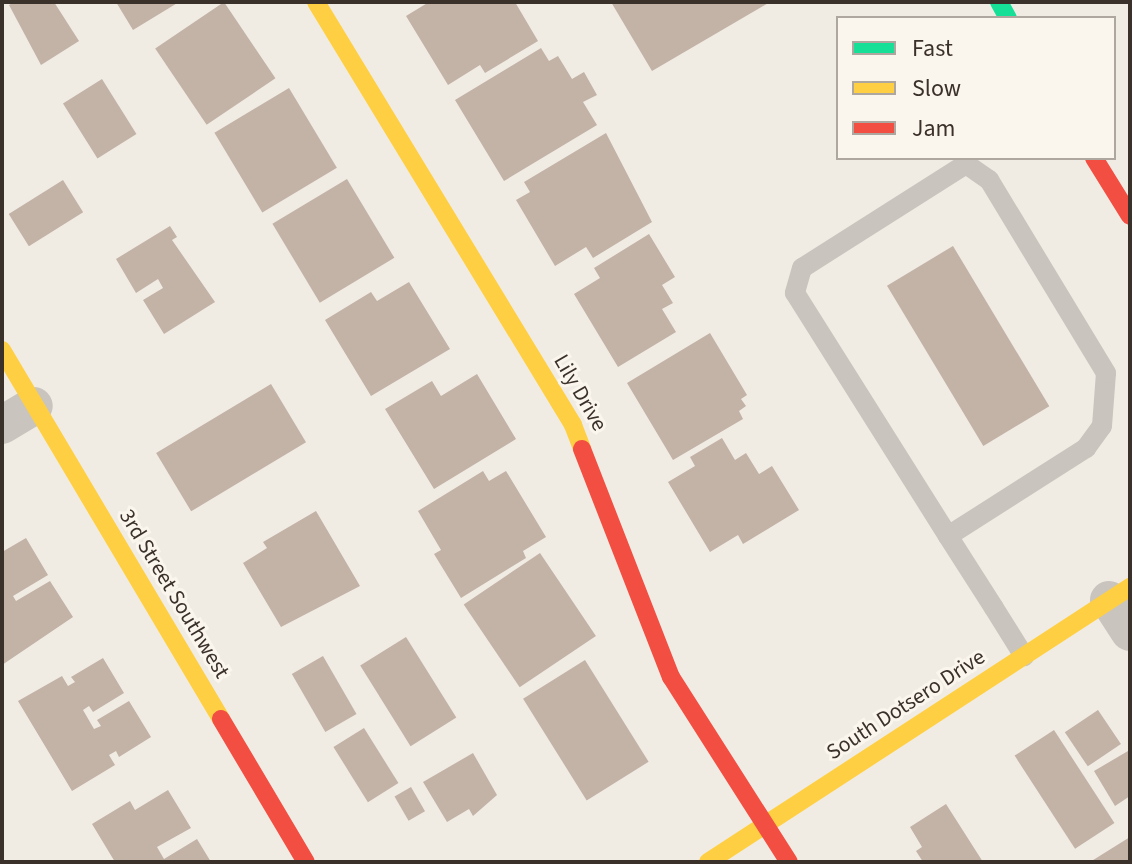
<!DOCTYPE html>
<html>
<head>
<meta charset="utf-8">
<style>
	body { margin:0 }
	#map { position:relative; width:1132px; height:864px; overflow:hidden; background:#f0ece4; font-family:"Source Sans 3",sans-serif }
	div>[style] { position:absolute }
	.building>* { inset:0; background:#c3b2a6; transform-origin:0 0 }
	.lane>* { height:20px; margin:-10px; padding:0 10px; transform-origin:10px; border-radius:10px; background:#c9c4bd }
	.street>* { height:38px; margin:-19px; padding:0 19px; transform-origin:19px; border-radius:19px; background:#c9c4bd }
	.fast>* { height:18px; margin:-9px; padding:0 9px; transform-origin:9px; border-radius:9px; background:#16e098 }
	.slow>* { height:18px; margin:-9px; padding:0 9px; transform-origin:9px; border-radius:9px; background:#ffcf43 }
	.jam>* { height:18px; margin:-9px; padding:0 9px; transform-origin:9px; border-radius:9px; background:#f24e42 }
	span { translate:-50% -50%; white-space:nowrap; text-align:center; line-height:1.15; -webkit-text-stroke:6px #fbf6ed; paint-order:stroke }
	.street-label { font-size:22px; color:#3b312b }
	.frame { position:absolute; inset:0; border:4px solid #3b312b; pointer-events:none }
	.legend { position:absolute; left:836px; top:16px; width:280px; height:144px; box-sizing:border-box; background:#fbf6ed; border:2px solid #aea79f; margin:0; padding:10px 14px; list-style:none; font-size:24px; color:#3b312b }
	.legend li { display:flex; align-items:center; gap:16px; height:40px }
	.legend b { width:40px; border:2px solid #aea79f }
</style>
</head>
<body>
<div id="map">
	<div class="building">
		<i style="clip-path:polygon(14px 2px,54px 2px,79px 41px,41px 65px,9px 5px)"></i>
		<i style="clip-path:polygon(116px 2px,179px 2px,133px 30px)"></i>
		<i style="left:224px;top:2px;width:92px;height:83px;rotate:56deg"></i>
		<i style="clip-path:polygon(429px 2px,515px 2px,538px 41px,485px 73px,480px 65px,448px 85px,406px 16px)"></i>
		<i style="clip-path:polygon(611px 2px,770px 2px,652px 71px)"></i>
		<i style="clip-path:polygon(541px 48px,549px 61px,558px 56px,572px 79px,584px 72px,597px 95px,583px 102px,597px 125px,504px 181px,455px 100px)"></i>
		<i style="left:102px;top:79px;width:65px;height:46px;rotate:58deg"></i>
		<i style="left:289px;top:88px;width:93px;height:87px;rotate:59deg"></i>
		<i style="clip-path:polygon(606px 133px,652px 222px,593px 258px,586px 247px,555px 266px,516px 200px,530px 192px,524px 182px)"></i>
		<i style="left:347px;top:179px;width:92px;height:87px;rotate:59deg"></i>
		<i style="left:63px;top:180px;width:38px;height:64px;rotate:58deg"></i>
		<i style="clip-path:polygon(170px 226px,177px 237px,172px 240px,215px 302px,164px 334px,143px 300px,163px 288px,158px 279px,136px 293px,116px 259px)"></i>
		<i style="clip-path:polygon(649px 234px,675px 277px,662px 285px,673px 303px,662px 309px,676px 332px,618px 367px,574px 294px,600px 278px,594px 268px)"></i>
		<i style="left:953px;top:246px;width:187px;height:77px;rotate:59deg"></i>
		<i style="clip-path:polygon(409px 282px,450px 349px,371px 396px,325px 320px,371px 292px,377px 301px)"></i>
		<i style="clip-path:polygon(710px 333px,747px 395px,741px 399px,746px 406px,739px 411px,743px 419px,673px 460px,627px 383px)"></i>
		<i style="clip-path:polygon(477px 374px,516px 439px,434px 489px,385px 409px,432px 381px,441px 396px)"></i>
		<i style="left:271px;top:384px;width:68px;height:134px;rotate:59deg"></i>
		<i style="clip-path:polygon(722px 438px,735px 460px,746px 453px,759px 474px,772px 466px,799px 510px,743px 544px,738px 535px,710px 552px,668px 482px,695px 466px,690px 457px)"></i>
		<i style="clip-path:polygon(483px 471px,489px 481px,506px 471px,546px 537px,523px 551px,526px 558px,461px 598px,434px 554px,441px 550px,418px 511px)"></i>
		<i style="clip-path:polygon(316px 511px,360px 586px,281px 627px,243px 563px,267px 548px,263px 542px)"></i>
		<i style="clip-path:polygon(26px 538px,48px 575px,13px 596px,16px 601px,50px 581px,73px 617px,2px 665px,2px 552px)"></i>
		<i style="left:540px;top:553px;width:100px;height:92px;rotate:56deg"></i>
		<i style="left:406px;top:637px;width:95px;height:54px;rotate:58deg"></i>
		<i style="left:323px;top:656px;width:67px;height:36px;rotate:60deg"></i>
		<i style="clip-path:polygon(103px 658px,124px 693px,93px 712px,89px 706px,83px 710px,94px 729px,101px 726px,97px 720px,129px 701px,151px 737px,119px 757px,116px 751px,109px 755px,115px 765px,72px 791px,18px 701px,62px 676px,68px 686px,75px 682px,71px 677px)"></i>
		<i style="left:585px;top:660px;width:120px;height:73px;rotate:58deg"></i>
		<i style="left:1098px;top:710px;width:41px;height:40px;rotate:56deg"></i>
		<i style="left:364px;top:728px;width:65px;height:36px;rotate:58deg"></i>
		<i style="left:1054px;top:730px;width:111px;height:47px;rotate:57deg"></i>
		<i style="clip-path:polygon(1128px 751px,1130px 796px,1115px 806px,1094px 771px)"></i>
		<i style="clip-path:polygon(473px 753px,497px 795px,473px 816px,469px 809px,447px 822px,423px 782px)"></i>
		<i style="left:411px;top:787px;width:28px;height:19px;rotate:60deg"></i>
		<i style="clip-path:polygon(168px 790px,191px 828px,157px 847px,164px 859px,197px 839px,211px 862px,115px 862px,92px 824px,130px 801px,135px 810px)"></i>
		<i style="clip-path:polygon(946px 804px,983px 862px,923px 862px,916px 851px,922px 847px,910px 827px)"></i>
		<i style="clip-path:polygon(1130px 837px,1130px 862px,1090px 862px)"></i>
	</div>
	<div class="lane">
		<i style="left:948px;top:536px;width:164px;rotate:-32.5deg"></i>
		<i style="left:1086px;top:448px;width:27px;rotate:-54deg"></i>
		<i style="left:1102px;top:426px;width:53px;rotate:-85.7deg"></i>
		<i style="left:1106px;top:373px;width:226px;rotate:-121.2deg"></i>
		<i style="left:989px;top:180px;width:28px;rotate:-145deg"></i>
		<i style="left:966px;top:164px;width:194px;rotate:147.6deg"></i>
		<i style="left:802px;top:268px;width:26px;rotate:106deg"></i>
		<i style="left:795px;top:293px;width:287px;rotate:57.8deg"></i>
		<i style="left:948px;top:536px;width:85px;rotate:57.4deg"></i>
		<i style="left:994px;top:608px;width:57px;rotate:58deg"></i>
	</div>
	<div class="street">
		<i style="left:2px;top:425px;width:37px;rotate:-31deg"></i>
		<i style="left:1109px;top:600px;width:38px;rotate:57deg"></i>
	</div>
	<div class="fast">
		<i style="left:999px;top:2px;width:18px;rotate:61deg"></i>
	</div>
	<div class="slow">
		<i style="left:316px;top:2px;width:495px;rotate:58.7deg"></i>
		<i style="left:573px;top:425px;width:26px;rotate:69deg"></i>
		<i style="left:2px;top:350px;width:429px;rotate:59.3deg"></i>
		<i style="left:708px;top:862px;width:504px;rotate:-33.09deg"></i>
	</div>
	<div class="jam">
		<i style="left:1094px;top:158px;width:68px;rotate:58.2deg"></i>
		<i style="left:582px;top:449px;width:245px;rotate:68.7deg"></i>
		<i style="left:671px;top:677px;width:219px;rotate:57.5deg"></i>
		<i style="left:221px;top:719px;width:166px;rotate:59.3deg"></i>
	</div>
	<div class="street-label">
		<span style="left:580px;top:393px;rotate:60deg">Lily Drive</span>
		<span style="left:174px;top:594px;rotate:59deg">3rd Street Southwest</span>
		<span style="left:906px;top:705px;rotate:-33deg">South Dotsero Drive</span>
	</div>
	<div class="frame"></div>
	<ul class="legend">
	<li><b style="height:10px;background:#16e098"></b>Fast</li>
	<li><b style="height:10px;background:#ffcf43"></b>Slow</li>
	<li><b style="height:10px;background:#f24e42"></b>Jam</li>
	</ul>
</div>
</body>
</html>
